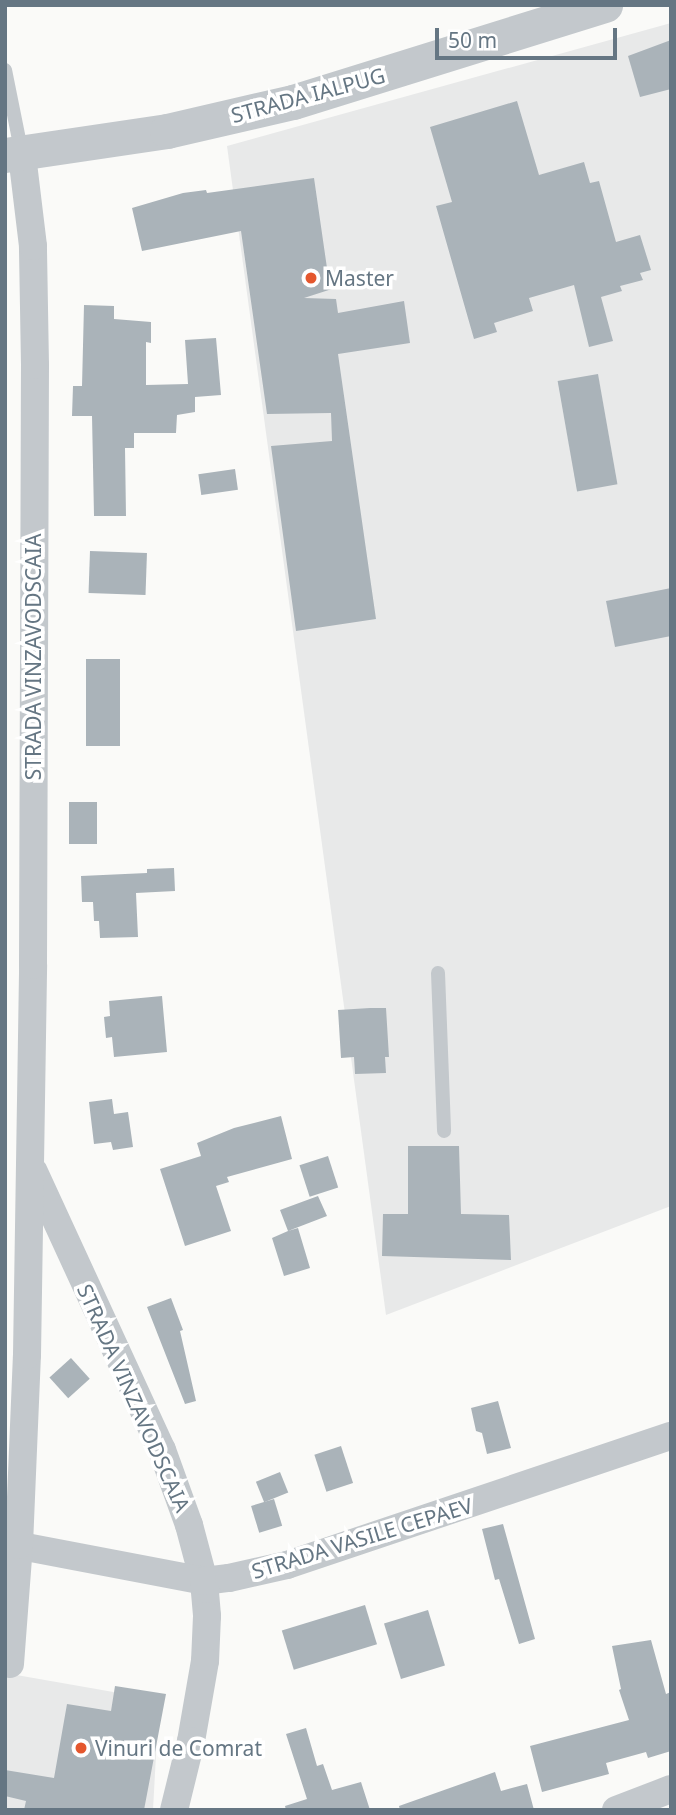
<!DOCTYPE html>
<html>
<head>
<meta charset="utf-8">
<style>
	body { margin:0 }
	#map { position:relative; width:676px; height:1815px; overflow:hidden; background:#fafaf8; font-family:"Noto Sans",sans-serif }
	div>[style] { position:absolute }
	.built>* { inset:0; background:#e8e9e9 }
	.building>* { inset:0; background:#aab3b9; transform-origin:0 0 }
	.service>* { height:14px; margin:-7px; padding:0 7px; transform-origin:7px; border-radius:7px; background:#c3c8cc }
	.minor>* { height:28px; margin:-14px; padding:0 14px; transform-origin:14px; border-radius:14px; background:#c3c8cc }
	.tertiary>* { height:35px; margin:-17.5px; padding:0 17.5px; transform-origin:17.5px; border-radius:17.5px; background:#c3c8cc }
	.dots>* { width:19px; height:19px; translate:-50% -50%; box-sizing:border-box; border:4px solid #fff; border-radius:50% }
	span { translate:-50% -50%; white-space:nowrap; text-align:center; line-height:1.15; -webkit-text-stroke:7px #fff; paint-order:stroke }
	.street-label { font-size:21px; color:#657683 }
	.poi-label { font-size:21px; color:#657683 }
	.left { translate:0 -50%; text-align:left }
	.frame { position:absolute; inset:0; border:7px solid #657683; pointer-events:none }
	.scale { position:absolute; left:435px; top:28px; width:182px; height:32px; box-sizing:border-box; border:4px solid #657683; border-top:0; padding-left:9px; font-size:21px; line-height:24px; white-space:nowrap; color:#657683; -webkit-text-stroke:5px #fff; paint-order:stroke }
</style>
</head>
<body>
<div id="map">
	<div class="built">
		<i style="clip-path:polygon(671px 23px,671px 1206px,386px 1315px,227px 146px)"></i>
		<i style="clip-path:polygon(5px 1673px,159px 1700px,153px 1810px,5px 1810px)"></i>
	</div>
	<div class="building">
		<i style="clip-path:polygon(671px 40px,671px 89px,640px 97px,628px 56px)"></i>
		<i style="clip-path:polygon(517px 101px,539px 175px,584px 162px,590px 183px,599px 181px,616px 242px,640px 235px,651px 270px,640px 273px,643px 280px,620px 286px,622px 291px,601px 297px,613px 341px,589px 347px,574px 285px,529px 298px,533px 311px,494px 323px,497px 332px,474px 339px,436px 206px,452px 202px,430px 127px)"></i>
		<i style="clip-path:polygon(314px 178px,327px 268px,332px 267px,335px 288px,304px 298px,336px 299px,338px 313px,404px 301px,410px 343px,338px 354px,376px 619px,296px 631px,271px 446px,332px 441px,331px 413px,267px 414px,241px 231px,142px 251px,132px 208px,183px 193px,206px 190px,207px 193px)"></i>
		<i style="clip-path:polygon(84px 305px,114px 306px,114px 319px,151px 322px,151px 343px,146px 342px,146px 385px,188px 384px,185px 340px,216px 338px,221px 395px,195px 397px,195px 412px,177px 415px,176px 433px,134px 433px,134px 448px,125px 448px,126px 516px,94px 516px,92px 416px,72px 416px,73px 386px,82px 386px)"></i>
		<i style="left:598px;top:374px;width:112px;height:41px;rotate:80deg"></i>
		<i style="left:235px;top:469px;width:21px;height:37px;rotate:82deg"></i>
		<i style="left:90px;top:551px;width:57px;height:42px;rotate:2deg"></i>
		<i style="clip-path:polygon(671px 588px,671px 636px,615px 647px,606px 601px)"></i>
		<i style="left:86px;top:659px;width:34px;height:87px"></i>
		<i style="left:97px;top:802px;width:42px;height:28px;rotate:90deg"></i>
		<i style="clip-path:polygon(174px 868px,175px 891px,136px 893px,138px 937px,100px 938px,99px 921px,94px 921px,93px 902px,82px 902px,81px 876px,147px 873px,147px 869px)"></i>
		<i style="clip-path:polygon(162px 996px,167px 1052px,114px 1057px,112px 1037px,106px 1038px,104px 1017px,110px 1016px,109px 1001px)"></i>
		<i style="clip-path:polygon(370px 1008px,386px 1008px,389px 1057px,385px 1057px,386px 1073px,355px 1074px,354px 1057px,341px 1058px,338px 1010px)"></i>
		<i style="clip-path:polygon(112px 1099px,114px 1114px,128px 1112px,133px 1147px,113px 1150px,111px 1142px,94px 1144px,89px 1102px)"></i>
		<i style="clip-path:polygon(281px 1116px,292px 1159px,227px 1177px,229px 1182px,216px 1186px,231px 1231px,185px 1246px,160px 1169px,201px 1156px,197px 1143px,234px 1128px)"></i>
		<i style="clip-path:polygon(408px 1146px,459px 1146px,461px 1214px,509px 1215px,511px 1260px,382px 1256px,383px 1214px,408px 1214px)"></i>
		<i style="left:328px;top:1156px;width:33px;height:30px;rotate:72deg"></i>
		<i style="clip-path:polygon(318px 1196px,327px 1216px,288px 1231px,298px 1228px,310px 1268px,284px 1276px,272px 1238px,288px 1231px,280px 1210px)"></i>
		<i style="clip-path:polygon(171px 1298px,183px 1330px,180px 1331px,196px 1401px,185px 1404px,147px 1307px)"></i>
		<i style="left:71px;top:1358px;width:28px;height:29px;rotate:48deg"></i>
		<i style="clip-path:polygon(498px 1401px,511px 1448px,487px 1454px,482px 1433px,476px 1431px,471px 1408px)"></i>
		<i style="left:341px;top:1446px;width:39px;height:28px;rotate:72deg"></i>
		<i style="left:280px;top:1472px;width:22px;height:26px;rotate:68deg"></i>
		<i style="left:274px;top:1499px;width:28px;height:24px;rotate:73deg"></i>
		<i style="clip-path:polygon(503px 1524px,535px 1639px,519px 1644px,499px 1579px,495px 1580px,482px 1529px)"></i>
		<i style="left:365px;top:1605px;width:41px;height:87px;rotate:73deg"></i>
		<i style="left:428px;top:1610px;width:58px;height:46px;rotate:73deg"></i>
		<i style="clip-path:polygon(651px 1640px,666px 1694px,671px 1692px,671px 1751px,648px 1758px,646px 1752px,606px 1763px,609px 1774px,542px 1792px,530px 1746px,629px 1720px,619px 1690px,621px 1689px,612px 1646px)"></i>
		<i style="clip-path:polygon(115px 1686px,166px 1694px,144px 1810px,24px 1810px,26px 1801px,5px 1796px,5px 1770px,54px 1778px,67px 1704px,111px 1711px)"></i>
		<i style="clip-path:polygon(306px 1728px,317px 1766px,323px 1764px,332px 1790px,361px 1782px,370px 1810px,286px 1810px,285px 1806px,307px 1799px,286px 1734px)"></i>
		<i style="clip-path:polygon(495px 1772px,501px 1791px,527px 1784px,534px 1810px,400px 1810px,399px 1806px)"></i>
	</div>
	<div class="service">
		<i style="left:5px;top:70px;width:86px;rotate:78.6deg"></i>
		<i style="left:438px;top:973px;width:158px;rotate:87.8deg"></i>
	</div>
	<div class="minor">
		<i style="left:34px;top:1172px;width:306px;rotate:65.3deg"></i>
		<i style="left:162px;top:1450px;width:80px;rotate:70.2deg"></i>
		<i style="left:189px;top:1525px;width:58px;rotate:75deg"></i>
		<i style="left:204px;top:1581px;width:35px;rotate:85deg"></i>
		<i style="left:207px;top:1616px;width:45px;rotate:92.5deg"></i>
		<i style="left:205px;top:1661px;width:81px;rotate:99.9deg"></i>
		<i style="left:191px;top:1741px;width:71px;rotate:103.8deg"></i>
		<i style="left:5px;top:1543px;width:203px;rotate:10.8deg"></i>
		<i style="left:204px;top:1581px;width:25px;rotate:-7deg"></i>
		<i style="left:229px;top:1578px;width:59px;rotate:-12.6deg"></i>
		<i style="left:287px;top:1565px;width:405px;rotate:-18.6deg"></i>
		<i style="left:10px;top:1664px;width:119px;rotate:-85.7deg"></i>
		<i style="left:19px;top:1545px;width:190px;rotate:-87.6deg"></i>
		<i style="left:27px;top:1355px;width:390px;rotate:-89.1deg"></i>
		<i style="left:33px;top:965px;width:600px;rotate:-89.81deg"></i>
		<i style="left:35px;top:365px;width:119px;rotate:-91deg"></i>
		<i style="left:33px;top:246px;width:92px;rotate:-96.9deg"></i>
		<i style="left:616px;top:1810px;width:59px;rotate:-20.9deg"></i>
	</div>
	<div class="tertiary">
		<i style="left:5px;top:155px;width:164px;rotate:-8.4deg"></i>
		<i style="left:167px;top:131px;width:129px;rotate:-13deg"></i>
		<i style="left:293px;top:102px;width:327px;rotate:-17.3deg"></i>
	</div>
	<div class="dots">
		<i style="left:311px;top:278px;background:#e4572e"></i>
		<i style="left:81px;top:1748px;background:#e4572e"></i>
	</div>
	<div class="street-label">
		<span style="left:308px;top:95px;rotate:-15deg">STRADA IALPUG</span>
		<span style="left:33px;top:657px;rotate:-90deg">STRADA VINZAVODSCAIA</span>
		<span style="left:134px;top:1398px;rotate:66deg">STRADA VINZAVODSCAIA</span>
		<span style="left:362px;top:1538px;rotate:-17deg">STRADA VASILE CEPAEV</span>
	</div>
	<div class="poi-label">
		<span class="left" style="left:325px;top:278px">Master</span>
		<span class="left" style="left:95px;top:1748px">Vinuri de Comrat</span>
	</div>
	<div class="frame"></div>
	<div class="scale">50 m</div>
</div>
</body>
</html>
